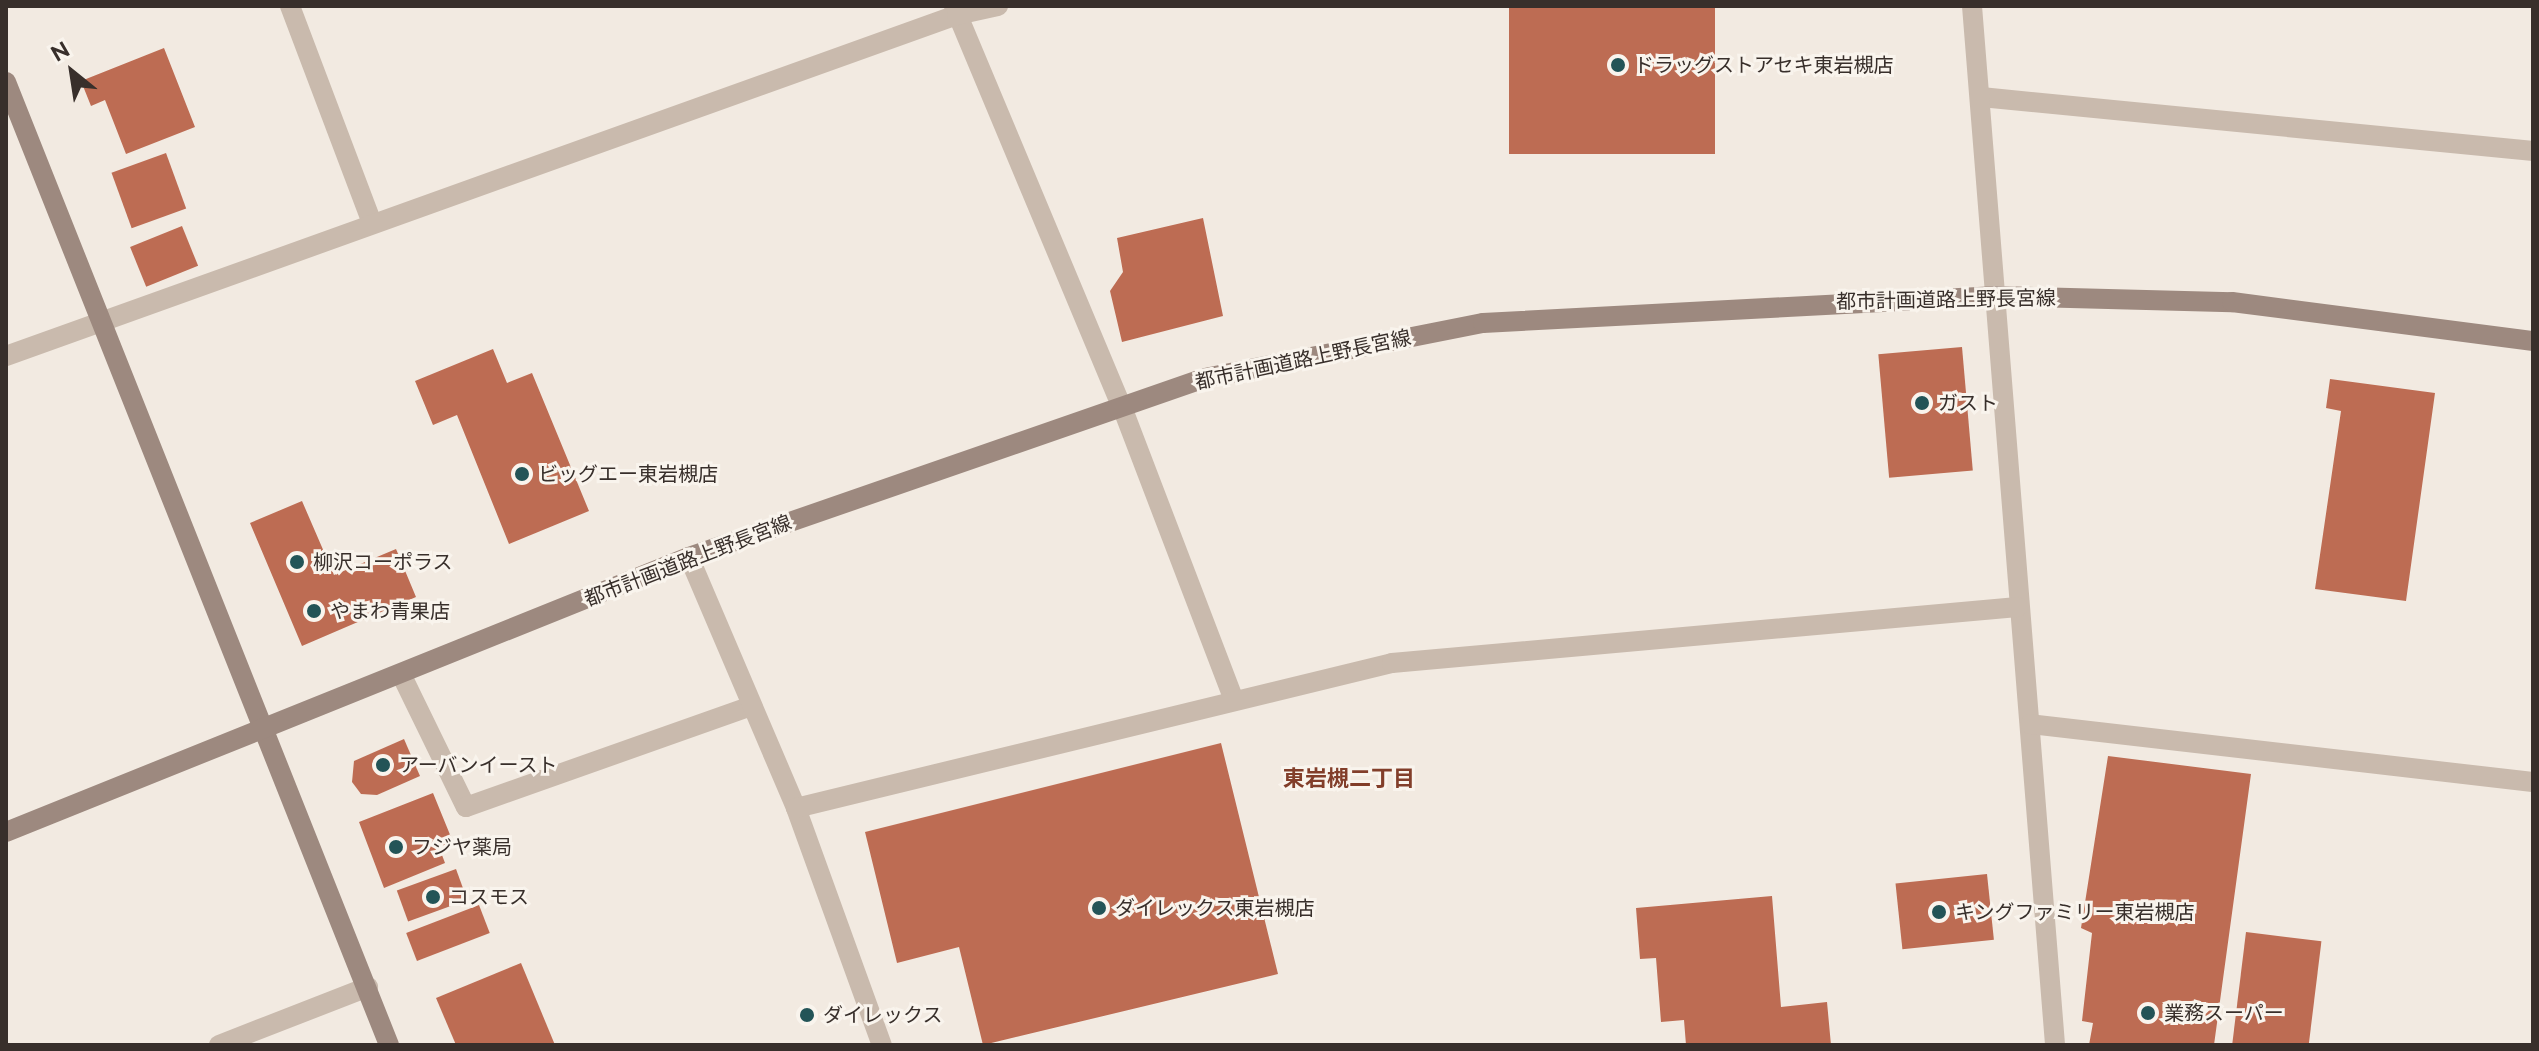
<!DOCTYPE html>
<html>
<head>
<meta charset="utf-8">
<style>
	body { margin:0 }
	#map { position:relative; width:2539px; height:1051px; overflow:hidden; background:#f2eae1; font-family:Raleway,"Noto Sans JP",sans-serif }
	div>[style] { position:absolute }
	.building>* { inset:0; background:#bd6c53; transform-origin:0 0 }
	.lane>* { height:20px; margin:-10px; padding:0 10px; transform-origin:10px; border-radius:10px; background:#c9baad }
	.street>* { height:20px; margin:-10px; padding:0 10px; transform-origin:10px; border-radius:10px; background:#c9baad }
	.secondary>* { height:20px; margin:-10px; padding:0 10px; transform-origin:10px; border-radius:10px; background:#9d897f }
	.dots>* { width:22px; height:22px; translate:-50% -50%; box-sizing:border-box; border:4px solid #f9f4ed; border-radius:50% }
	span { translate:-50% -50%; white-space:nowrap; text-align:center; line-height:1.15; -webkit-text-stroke:6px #f9f4ed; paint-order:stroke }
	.poi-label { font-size:20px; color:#382f2b }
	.left { translate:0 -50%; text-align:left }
	.street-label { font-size:20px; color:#382f2b }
	.neighbourhood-label { font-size:22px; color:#823e2a; font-weight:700 }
	.frame { position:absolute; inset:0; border:8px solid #382f2b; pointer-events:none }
	.north { position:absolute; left:32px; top:32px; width:80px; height:80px; -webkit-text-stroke:6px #f9f4ed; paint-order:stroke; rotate:330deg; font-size:22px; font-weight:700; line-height:32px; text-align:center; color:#382f2b }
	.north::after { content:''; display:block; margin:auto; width:28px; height:36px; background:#382f2b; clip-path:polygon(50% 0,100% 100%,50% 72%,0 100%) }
</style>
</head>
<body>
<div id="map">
	<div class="building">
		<i style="left:1509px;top:6px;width:206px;height:148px"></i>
		<i style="clip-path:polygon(164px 48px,195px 127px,126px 154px,105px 100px,91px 106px,81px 81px)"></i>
		<i style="left:166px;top:153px;width:59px;height:58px;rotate:70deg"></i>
		<i style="clip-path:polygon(1203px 218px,1223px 316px,1122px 342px,1110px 291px,1123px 272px,1117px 238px)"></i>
		<i style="left:182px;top:226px;width:43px;height:56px;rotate:68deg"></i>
		<i style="left:1962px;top:347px;width:124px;height:84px;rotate:85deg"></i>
		<i style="clip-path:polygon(493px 349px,507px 383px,532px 373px,589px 511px,509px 544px,457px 415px,433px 425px,415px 381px)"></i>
		<i style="clip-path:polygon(2330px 379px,2435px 393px,2406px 601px,2315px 589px,2341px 411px,2326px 408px)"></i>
		<i style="clip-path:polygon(302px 501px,334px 575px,396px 549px,416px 597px,302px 646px,250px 523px)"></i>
		<i style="clip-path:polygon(404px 739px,420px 776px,377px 795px,361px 794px,352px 782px,354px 761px)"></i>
		<i style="clip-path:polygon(1221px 743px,1278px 974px,983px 1045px,959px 947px,897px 963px,865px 832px)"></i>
		<i style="clip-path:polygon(2108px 756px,2251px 774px,2214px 1045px,2089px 1045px,2093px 1023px,2082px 1021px,2092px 933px,2081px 928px)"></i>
		<i style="clip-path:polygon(433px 793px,453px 842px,439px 847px,445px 863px,384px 888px,359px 822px)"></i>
		<i style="left:456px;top:869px;width:33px;height:63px;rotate:70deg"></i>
		<i style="left:1987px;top:874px;width:66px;height:92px;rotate:84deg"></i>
		<i style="clip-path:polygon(1772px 896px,1781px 1007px,1827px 1002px,1831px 1045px,1686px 1045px,1684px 1020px,1661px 1022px,1656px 958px,1640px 959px,1636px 908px)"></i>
		<i style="left:479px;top:905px;width:30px;height:78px;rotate:69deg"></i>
		<i style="left:2246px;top:932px;width:76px;height:114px;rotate:7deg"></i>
		<i style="clip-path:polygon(521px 963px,555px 1045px,456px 1045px,436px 998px)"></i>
	</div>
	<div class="lane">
		<i style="left:290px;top:6px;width:232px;rotate:69.3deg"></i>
		<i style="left:1981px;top:97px;width:555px;rotate:5.59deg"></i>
		<i style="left:401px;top:674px;width:148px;rotate:64deg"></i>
		<i style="left:466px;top:807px;width:303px;rotate:-19.5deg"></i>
	</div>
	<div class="street">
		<i style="left:954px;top:6px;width:435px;rotate:67.3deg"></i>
		<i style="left:1122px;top:407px;width:311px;rotate:69.1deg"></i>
		<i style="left:1972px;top:6px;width:1042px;rotate:85.43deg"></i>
		<i style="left:6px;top:356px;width:1010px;rotate:-19.73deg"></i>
		<i style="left:957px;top:15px;width:42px;rotate:-12.4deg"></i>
		<i style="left:689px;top:557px;width:273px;rotate:66.9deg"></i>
		<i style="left:796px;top:808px;width:252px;rotate:70.1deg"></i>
		<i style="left:2030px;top:724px;width:506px;rotate:6.58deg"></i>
		<i style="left:796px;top:808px;width:613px;rotate:-13.67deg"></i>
		<i style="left:1392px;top:663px;width:628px;rotate:-5.11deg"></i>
		<i style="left:219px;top:1045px;width:160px;rotate:-21.3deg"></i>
	</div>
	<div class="secondary">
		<i style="left:6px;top:82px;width:1036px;rotate:68.31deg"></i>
		<i style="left:6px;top:832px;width:736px;rotate:-21.93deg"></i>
		<i style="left:689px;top:557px;width:546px;rotate:-19.13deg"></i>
		<i style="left:1205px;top:378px;width:283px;rotate:-11.2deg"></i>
		<i style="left:1483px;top:323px;width:515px;rotate:-3.01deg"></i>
		<i style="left:1997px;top:296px;width:235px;rotate:1.5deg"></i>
		<i style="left:2232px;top:302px;width:304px;rotate:7.4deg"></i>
	</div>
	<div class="dots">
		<i style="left:1618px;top:65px;background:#235457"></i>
		<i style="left:1922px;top:403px;background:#235457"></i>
		<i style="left:522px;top:474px;background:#235457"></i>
		<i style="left:297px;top:562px;background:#235457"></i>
		<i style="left:314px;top:611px;background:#235457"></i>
		<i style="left:383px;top:765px;background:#235457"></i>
		<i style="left:396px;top:847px;background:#235457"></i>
		<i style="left:433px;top:897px;background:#235457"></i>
		<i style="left:1099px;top:908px;background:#235457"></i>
		<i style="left:1939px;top:912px;background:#235457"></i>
		<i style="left:2148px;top:1013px;background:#235457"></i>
		<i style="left:807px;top:1015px;background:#235457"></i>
	</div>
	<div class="poi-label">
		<span class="left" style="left:1634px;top:65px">ドラッグストアセキ東岩槻店</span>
		<span class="left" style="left:1938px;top:403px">ガスト</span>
		<span class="left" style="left:538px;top:474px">ビッグエー東岩槻店</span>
		<span class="left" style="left:313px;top:562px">柳沢コーポラス</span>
		<span class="left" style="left:330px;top:611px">やまわ青果店</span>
		<span class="left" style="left:399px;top:765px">アーバンイースト</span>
		<span class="left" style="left:412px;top:847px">フジヤ薬局</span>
		<span class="left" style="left:449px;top:897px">コスモス</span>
		<span class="left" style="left:1115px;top:908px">ダイレックス東岩槻店</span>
		<span class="left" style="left:1955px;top:912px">キングファミリー東岩槻店</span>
		<span class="left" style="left:2164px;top:1013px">業務スーパー</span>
		<span class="left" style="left:823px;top:1015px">ダイレックス</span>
	</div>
	<div class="street-label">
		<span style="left:1946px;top:300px;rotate:-1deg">都市計画道路上野長宮線</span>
		<span style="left:1303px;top:360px;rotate:-12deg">都市計画道路上野長宮線</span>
		<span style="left:688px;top:561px;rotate:-21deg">都市計画道路上野長宮線</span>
	</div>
	<div class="neighbourhood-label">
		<span style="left:1349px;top:779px">東岩槻二丁目</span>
	</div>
	<div class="frame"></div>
	<div class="north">N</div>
</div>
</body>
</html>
